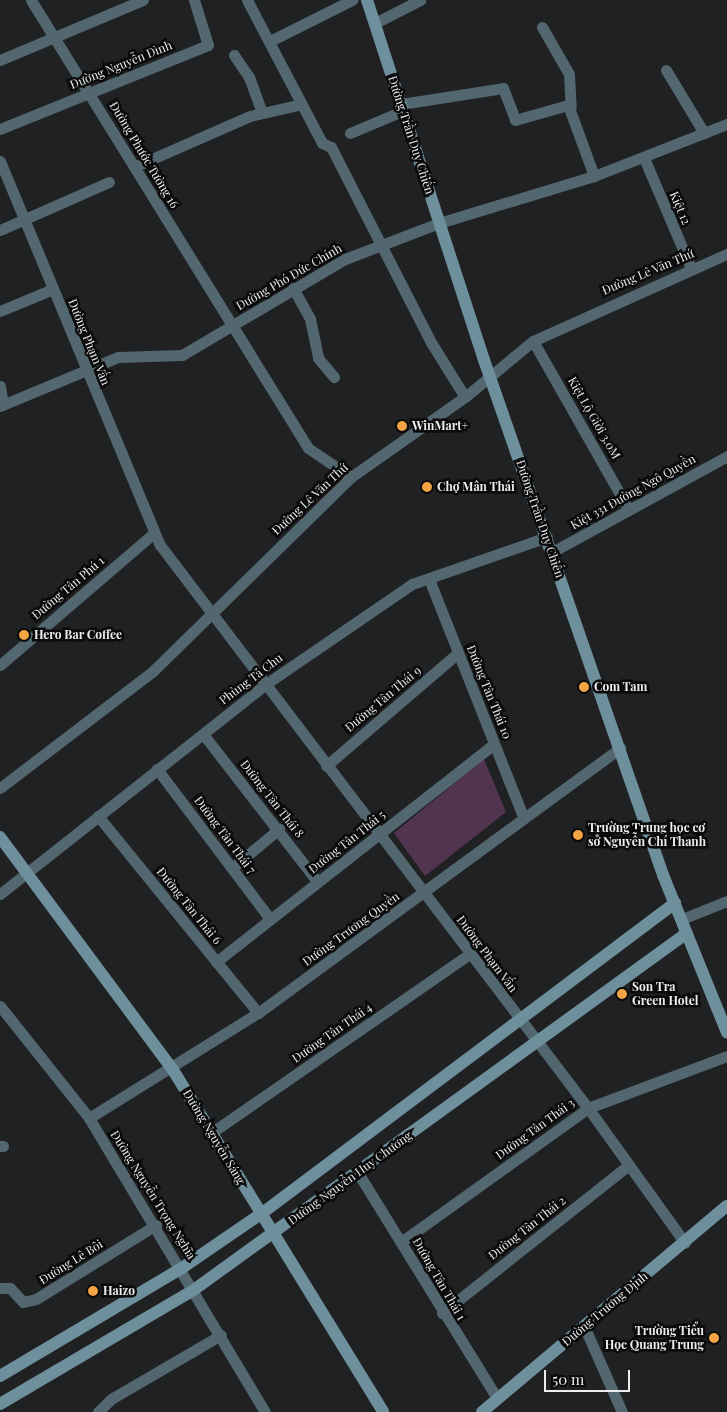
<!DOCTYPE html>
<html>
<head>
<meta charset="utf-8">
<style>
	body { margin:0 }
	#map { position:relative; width:727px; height:1412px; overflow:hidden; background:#202123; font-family:"Playfair Display",serif }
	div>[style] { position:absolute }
	.green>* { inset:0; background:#503450 }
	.street>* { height:11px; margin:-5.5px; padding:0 5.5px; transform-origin:5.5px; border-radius:5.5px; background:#52676f }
	.secondary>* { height:12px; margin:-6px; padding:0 6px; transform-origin:6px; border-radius:6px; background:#6e8f9c }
	.dots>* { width:14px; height:14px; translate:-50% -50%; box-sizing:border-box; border:2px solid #0a0a0b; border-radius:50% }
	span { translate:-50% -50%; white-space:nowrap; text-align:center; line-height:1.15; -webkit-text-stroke:5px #0a0a0b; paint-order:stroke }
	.street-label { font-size:12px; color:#ecedee }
	.poi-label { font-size:12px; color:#ecedee; font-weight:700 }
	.left { translate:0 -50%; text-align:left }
	.right { translate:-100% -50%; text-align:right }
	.scale { position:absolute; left:544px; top:1370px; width:86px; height:22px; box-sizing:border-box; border:2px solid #ecedee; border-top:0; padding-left:6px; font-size:15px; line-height:18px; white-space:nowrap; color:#ecedee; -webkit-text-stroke:4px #0a0a0b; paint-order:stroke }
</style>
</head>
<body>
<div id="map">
	<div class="green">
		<i style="clip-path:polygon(484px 759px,506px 812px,425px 876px,394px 833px)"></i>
	</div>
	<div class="street">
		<i style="left:31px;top:0;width:527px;rotate:58.27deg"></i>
		<i style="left:308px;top:448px;width:52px;rotate:34deg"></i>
		<i style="left:247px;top:0;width:161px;rotate:62.3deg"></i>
		<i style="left:322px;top:143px;width:10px;rotate:24deg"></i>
		<i style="left:331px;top:147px;width:221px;rotate:62.9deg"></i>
		<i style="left:432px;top:344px;width:62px;rotate:58.1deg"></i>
		<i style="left:375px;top:23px;width:51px;rotate:-27.1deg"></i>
		<i style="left:542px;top:27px;width:54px;rotate:60.1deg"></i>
		<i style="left:569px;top:74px;width:33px;rotate:87deg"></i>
		<i style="left:270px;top:41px;width:92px;rotate:-26.6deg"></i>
		<i style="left:234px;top:55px;width:27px;rotate:56deg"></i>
		<i style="left:249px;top:77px;width:38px;rotate:70deg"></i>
		<i style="left:0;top:60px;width:155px;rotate:-22.8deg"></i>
		<i style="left:666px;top:70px;width:74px;rotate:58.9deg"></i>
		<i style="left:401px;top:104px;width:103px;rotate:-8.9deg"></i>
		<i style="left:503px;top:88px;width:34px;rotate:69deg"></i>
		<i style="left:515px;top:120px;width:55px;rotate:-15.8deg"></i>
		<i style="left:568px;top:105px;width:76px;rotate:69.9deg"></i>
		<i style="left:0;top:129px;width:224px;rotate:-22deg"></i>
		<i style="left:208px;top:45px;width:47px;rotate:-107.3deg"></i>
		<i style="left:350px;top:133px;width:56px;rotate:-22.9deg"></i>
		<i style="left:644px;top:158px;width:120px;rotate:66.9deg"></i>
		<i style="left:0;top:161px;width:416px;rotate:67.4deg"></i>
		<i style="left:160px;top:545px;width:707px;rotate:52.76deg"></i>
		<i style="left:588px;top:1108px;width:166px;rotate:54.3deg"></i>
		<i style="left:136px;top:166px;width:124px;rotate:-23.7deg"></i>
		<i style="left:250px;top:116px;width:53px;rotate:-13deg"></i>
		<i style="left:0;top:230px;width:119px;rotate:-23.8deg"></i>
		<i style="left:293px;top:288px;width:35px;rotate:61deg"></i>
		<i style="left:310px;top:319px;width:40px;rotate:78deg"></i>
		<i style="left:318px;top:358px;width:25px;rotate:50deg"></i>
		<i style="left:0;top:311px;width:57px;rotate:-22.5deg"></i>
		<i style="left:533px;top:341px;width:194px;rotate:60.4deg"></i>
		<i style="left:0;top:386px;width:19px;rotate:81deg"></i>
		<i style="left:0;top:406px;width:128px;rotate:-22.6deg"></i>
		<i style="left:118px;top:357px;width:64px;rotate:-1.8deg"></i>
		<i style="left:182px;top:355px;width:189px;rotate:-30.5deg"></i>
		<i style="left:345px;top:259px;width:101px;rotate:-21deg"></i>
		<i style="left:439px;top:223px;width:162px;rotate:-16.9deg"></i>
		<i style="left:594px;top:176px;width:143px;rotate:-21.4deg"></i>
		<i style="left:552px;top:552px;width:200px;rotate:-28.7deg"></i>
		<i style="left:429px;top:579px;width:255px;rotate:68.4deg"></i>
		<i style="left:0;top:665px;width:203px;rotate:-40.6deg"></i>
		<i style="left:203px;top:734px;width:187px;rotate:52.2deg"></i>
		<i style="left:326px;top:766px;width:174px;rotate:-40.6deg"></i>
		<i style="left:157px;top:769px;width:188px;rotate:53deg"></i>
		<i style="left:0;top:788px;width:193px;rotate:-37.4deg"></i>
		<i style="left:153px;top:671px;width:277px;rotate:-44.4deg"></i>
		<i style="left:351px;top:477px;width:139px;rotate:-35.1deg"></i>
		<i style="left:465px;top:397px;width:88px;rotate:-39.5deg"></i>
		<i style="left:533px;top:341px;width:213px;rotate:-24.2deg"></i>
		<i style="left:98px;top:816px;width:254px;rotate:50.9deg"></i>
		<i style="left:233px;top:867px;width:60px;rotate:-39.6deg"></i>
		<i style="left:0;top:894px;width:335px;rotate:-38.3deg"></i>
		<i style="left:263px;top:686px;width:181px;rotate:-34.4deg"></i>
		<i style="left:412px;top:584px;width:143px;rotate:-19.2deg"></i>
		<i style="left:682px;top:919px;width:48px;rotate:-21.8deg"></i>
		<i style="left:216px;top:962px;width:353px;rotate:-38.1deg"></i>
		<i style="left:0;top:1006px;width:143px;rotate:51.5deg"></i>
		<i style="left:89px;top:1118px;width:343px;rotate:59.1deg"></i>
		<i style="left:89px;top:1118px;width:199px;rotate:-31.9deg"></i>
		<i style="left:258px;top:1013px;width:449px;rotate:-36.2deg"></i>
		<i style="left:211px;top:1133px;width:313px;rotate:-34.7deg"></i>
		<i style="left:0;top:1146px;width:3px"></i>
		<i style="left:358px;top:1173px;width:264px;rotate:58.3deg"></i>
		<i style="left:401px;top:1242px;width:230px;rotate:-35.6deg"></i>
		<i style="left:588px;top:1108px;width:148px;rotate:-20.5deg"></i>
		<i style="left:0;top:1288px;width:10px"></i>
		<i style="left:10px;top:1288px;width:19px;rotate:47deg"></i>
		<i style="left:23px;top:1302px;width:13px;rotate:-13deg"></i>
		<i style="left:36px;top:1299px;width:141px;rotate:-31.7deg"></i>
		<i style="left:442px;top:1313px;width:238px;rotate:-38.4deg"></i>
		<i style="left:584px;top:1326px;width:94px;rotate:66.2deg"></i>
		<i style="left:98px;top:1412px;width:18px;rotate:-45deg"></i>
		<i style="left:111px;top:1399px;width:127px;rotate:-30.2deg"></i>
	</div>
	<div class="secondary">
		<i style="left:367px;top:0;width:379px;rotate:72deg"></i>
		<i style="left:484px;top:360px;width:545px;rotate:70.83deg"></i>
		<i style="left:663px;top:875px;width:170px;rotate:67.9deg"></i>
		<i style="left:0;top:837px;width:290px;rotate:53.4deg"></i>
		<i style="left:173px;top:1070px;width:401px;rotate:58.4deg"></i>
		<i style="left:0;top:1376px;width:212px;rotate:-30.7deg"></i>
		<i style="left:182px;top:1268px;width:96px;rotate:-34.4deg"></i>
		<i style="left:261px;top:1214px;width:518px;rotate:-36.91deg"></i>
		<i style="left:0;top:1404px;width:226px;rotate:-30.5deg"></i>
		<i style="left:195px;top:1289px;width:607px;rotate:-35.89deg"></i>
		<i style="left:482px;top:1412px;width:320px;rotate:-40.1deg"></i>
	</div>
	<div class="dots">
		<i style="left:402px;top:426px;background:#f3a443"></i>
		<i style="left:427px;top:487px;background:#f3a443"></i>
		<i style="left:24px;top:635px;background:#f3a443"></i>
		<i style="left:584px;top:687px;background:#f3a443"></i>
		<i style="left:578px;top:835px;background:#f3a443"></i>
		<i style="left:622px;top:994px;background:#f3a443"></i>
		<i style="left:93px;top:1291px;background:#f3a443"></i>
		<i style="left:714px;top:1338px;background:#f3a443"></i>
	</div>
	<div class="street-label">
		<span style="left:121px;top:65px;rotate:-22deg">Đường Nguyễn Đình</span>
		<span style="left:411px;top:135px;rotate:72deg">Đường Trần Duy Chiến</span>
		<span style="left:144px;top:155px;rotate:59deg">Đường Phước Tường 16</span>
		<span style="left:680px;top:208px;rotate:67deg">Kiệt 12</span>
		<span style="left:648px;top:272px;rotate:-23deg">Đường Lê Văn Thứ</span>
		<span style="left:289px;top:277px;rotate:-30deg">Đường Phó Đức Chính</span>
		<span style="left:89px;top:342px;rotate:68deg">Đường Phạm Vấn</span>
		<span style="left:594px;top:418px;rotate:60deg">Kiệt Lộ Giời 3.0M</span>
		<span style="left:633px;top:492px;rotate:-29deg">Kiệt 331 Đường Ngô Quyền</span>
		<span style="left:310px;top:499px;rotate:-43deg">Đường Lê Văn Thứ</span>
		<span style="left:540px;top:519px;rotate:71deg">Đường Trần Duy Chiến</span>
		<span style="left:68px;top:588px;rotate:-40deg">Đường Tân Phú 1</span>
		<span style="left:251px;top:679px;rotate:-37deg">Phùng Tả Chu</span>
		<span style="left:489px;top:692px;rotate:68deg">Đường Tân Thái 10</span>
		<span style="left:383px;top:699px;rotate:-40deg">Đường Tân Thái 9</span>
		<span style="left:272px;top:799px;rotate:52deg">Đường Tân Thái 8</span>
		<span style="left:225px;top:835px;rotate:53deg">Đường Tân Thái 7</span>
		<span style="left:347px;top:842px;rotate:-38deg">Đường Tân Thái 5</span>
		<span style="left:189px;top:906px;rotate:51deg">Đường Tân Thái 6</span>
		<span style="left:351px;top:929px;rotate:-36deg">Đường Trương Quyền</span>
		<span style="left:487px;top:954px;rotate:53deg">Đường Phạm Vấn</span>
		<span style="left:332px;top:1033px;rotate:-35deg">Đường Tân Thái 4</span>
		<span style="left:535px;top:1129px;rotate:-36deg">Đường Tân Thái 3</span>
		<span style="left:214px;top:1137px;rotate:59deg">Đường Nguyễn Sáng</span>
		<span style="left:350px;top:1178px;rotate:-36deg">Đường Nguyễn Huy Chương</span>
		<span style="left:153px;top:1195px;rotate:58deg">Đường Nguyễn Trọng Nghĩa</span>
		<span style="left:527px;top:1228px;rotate:-38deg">Đường Tân Thái 2</span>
		<span style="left:71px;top:1262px;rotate:-32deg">Đường Lê Bôi</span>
		<span style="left:439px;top:1279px;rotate:60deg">Đường Tân Thái 1</span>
		<span style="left:605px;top:1309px;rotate:-40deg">Đường Trương Định</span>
	</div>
	<div class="poi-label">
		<span class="left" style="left:412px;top:426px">WinMart+</span>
		<span class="left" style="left:437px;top:487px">Chợ Mân Thái</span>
		<span class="left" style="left:34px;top:635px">Hero Bar Coffee</span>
		<span class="left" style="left:594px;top:687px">Com Tam</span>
		<span class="left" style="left:588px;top:835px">Trường Trung học cơ<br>sở Nguyễn Chí Thanh</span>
		<span class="left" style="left:632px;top:994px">Son Tra<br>Green Hotel</span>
		<span class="left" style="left:103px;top:1291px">Haizo</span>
		<span class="right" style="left:704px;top:1338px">Trường Tiểu<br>Học Quang Trung</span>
	</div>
	<div class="scale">50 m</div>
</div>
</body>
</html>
